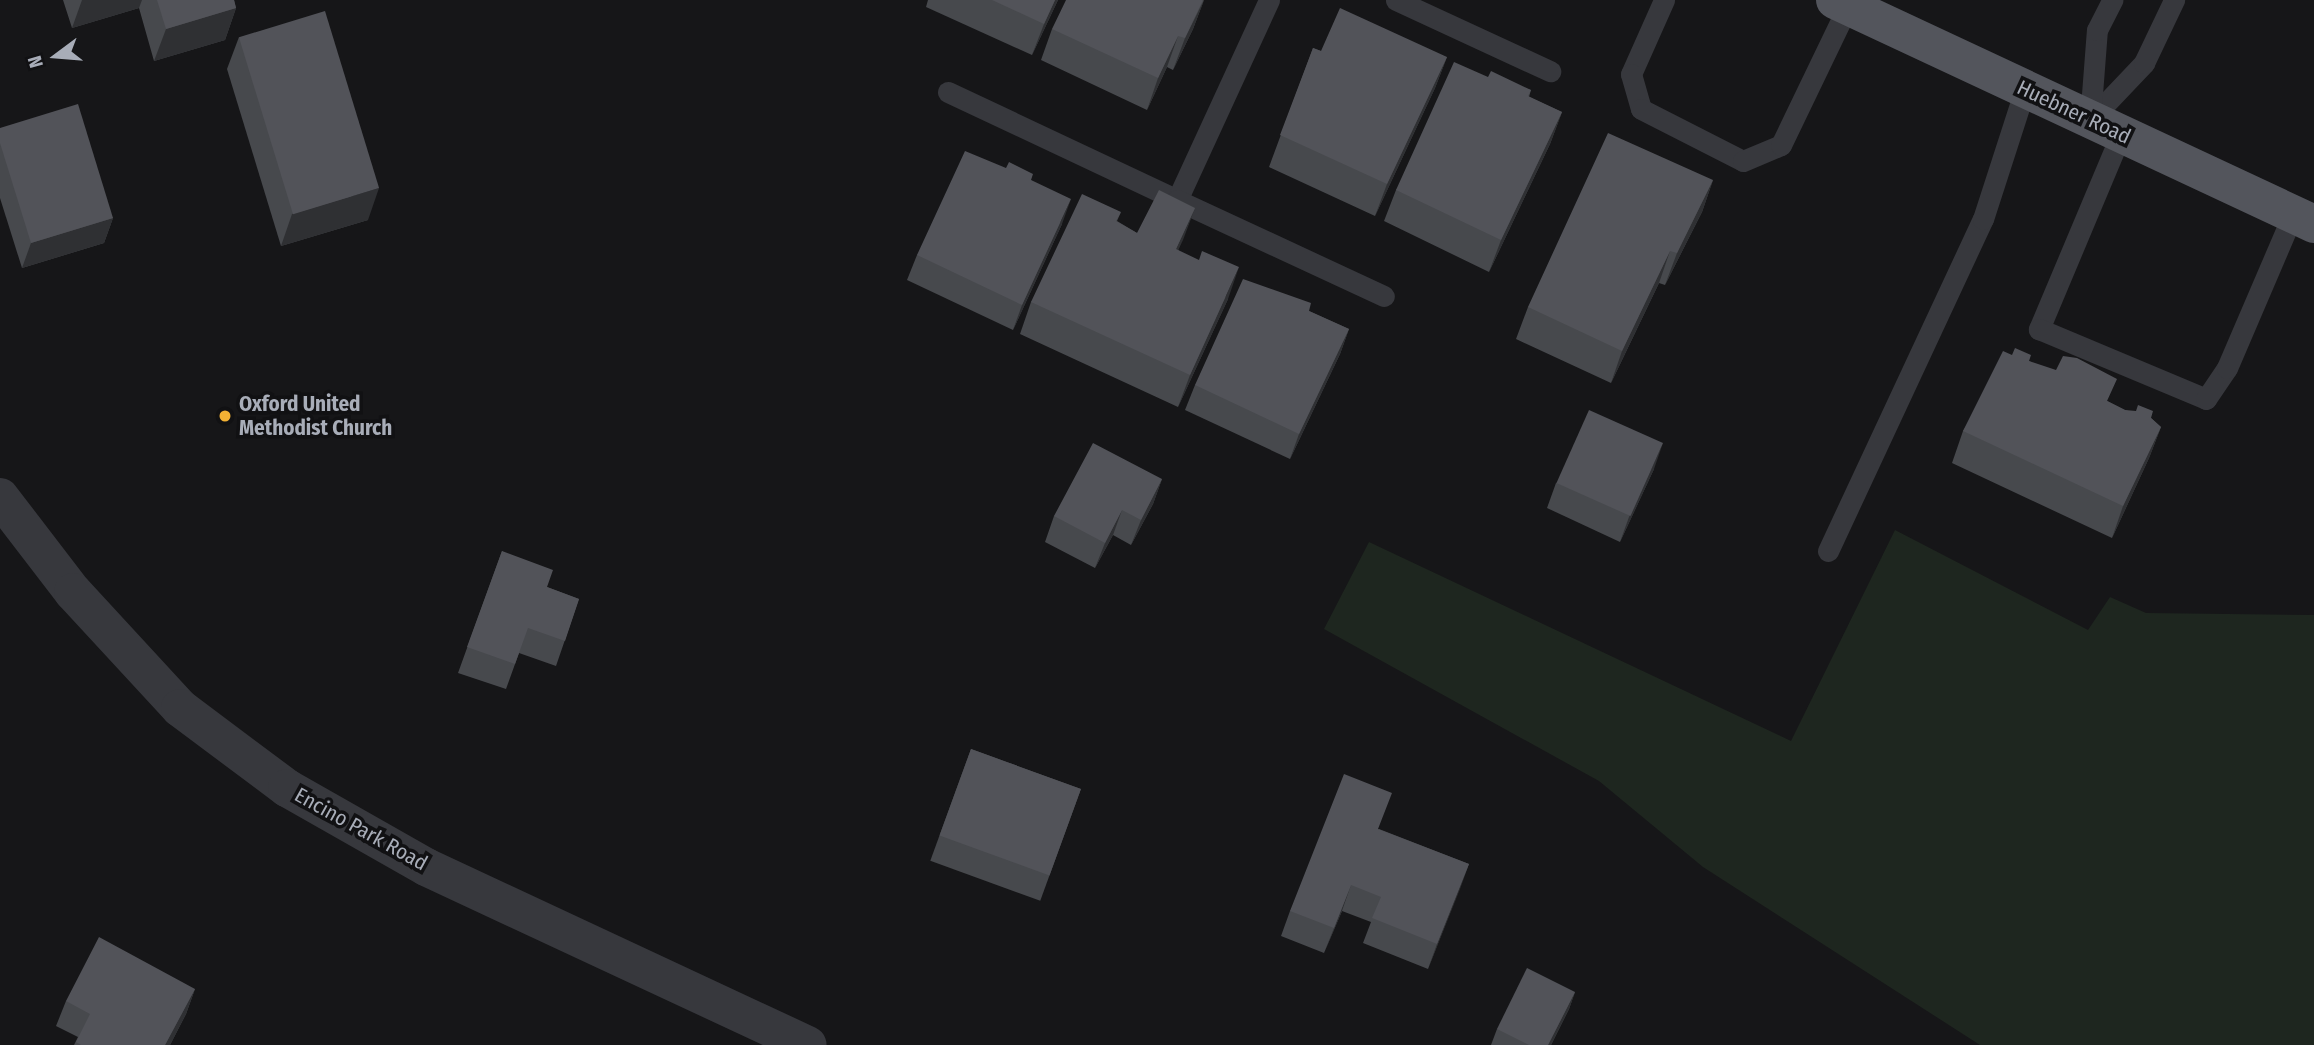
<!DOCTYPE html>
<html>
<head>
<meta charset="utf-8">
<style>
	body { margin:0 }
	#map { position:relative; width:2314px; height:1045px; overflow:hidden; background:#161618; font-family:"Fira Sans Condensed",sans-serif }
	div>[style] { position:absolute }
	.green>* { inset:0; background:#1e261f }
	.lane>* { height:21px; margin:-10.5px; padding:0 10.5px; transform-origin:10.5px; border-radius:10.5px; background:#37383d }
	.street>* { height:38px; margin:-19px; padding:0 19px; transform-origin:19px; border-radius:19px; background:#37383d }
	.primary>* { height:38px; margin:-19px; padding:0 19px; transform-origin:19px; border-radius:19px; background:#53555c }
	.wall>* { inset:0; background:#47494d; transform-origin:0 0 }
	.shaded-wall>* { inset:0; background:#2f3033 }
	.building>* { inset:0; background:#525359; transform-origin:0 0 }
	.dots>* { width:19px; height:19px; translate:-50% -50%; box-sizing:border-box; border:4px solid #111113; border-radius:50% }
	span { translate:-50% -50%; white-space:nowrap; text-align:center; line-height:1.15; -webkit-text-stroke:7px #111113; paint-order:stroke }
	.street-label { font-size:21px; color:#a8adb8 }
	.poi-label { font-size:21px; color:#a8adb8; font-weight:700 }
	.left { translate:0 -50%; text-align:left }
	.north { position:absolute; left:21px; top:21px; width:70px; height:70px; -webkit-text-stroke:5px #111113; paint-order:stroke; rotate:254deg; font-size:19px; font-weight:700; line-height:28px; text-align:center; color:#a8adb8 }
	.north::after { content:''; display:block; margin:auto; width:24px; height:32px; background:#a8adb8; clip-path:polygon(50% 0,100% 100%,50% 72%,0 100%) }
</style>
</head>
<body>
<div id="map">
	<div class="green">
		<i style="clip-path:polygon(1895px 530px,2088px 630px,2110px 597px,2146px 613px,2314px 615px,2314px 1045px,1980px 1045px,1703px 867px,1599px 781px,1324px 629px,1369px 542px,1791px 741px)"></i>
	</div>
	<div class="lane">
		<i style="left:1396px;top:0;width:170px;rotate:24.8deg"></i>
		<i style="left:1664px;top:0;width:81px;rotate:114deg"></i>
		<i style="left:1631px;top:74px;width:36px;rotate:74deg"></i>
		<i style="left:1641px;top:109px;width:114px;rotate:27deg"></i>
		<i style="left:1743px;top:161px;width:41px;rotate:-22.8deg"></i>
		<i style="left:1781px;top:145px;width:154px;rotate:-64.3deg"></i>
		<i style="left:948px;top:92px;width:253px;rotate:25.2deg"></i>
		<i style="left:1177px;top:200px;width:220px;rotate:-65.3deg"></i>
		<i style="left:2090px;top:120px;width:79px;rotate:-46.5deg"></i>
		<i style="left:2144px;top:63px;width:70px;rotate:-64.5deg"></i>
		<i style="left:2090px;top:120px;width:90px;rotate:-85.6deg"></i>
		<i style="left:2097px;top:30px;width:34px;rotate:-63deg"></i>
		<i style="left:2121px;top:134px;width:212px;rotate:112.8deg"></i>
		<i style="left:2039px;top:329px;width:181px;rotate:22.7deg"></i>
		<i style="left:2206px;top:399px;width:37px;rotate:-56deg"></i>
		<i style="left:2227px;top:368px;width:168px;rotate:-66.8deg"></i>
		<i style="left:1177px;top:200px;width:228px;rotate:24.9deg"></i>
		<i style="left:1828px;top:551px;width:366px;rotate:-65deg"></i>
		<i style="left:1983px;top:219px;width:137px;rotate:-72.1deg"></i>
	</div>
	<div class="street">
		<i style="left:0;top:497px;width:120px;rotate:52.5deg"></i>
		<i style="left:73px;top:592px;width:158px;rotate:47.3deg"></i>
		<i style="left:180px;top:708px;width:134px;rotate:36.8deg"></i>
		<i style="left:287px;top:788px;width:160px;rotate:29.6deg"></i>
		<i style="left:426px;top:867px;width:421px;rotate:25deg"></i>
	</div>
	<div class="primary">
		<i style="left:1835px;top:0;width:529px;rotate:25.06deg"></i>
	</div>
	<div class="wall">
		<i style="clip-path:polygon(63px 0,234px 0,236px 8px,225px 40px,154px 61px,139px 8px,72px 28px)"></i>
		<i style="clip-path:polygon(928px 0,1058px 0,1032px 55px,926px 7px)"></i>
		<i style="clip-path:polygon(1204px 0,1193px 29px,1173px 70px,1167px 67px,1147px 110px,1041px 60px,1052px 29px)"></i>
		<i style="clip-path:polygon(239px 37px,368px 220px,281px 246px,227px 69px)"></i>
		<i style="clip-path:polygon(1313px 48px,1321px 51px,1447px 57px,1435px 88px,1375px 216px,1269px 167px)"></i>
		<i style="clip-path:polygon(1488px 77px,1531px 90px,1529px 97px,1562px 112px,1550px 144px,1489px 272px,1384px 221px,1396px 190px)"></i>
		<i style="clip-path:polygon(0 128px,113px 218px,104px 243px,22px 268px,0 198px)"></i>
		<i style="clip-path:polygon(1031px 180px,1062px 224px,1013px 330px,907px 280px,917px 255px)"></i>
		<i style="clip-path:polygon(1713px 180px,1702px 212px,1665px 285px,1659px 283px,1611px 383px,1516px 339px,1528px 307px)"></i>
		<i style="clip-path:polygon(1195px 208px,1178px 250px,1228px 299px,1178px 407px,1020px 334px,1031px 302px,1121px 212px,1117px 221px,1137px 233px)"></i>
		<i style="clip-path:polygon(1309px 311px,1349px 329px,1340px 354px,1290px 459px,1185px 410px,1195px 385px)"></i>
		<i style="clip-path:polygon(2012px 355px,2029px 361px,2125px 410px,2151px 418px,2161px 427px,2149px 458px,2112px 538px,1952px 463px,1963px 431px)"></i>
		<i style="clip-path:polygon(1654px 469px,1620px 542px,1547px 508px,1556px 483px)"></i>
		<i style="clip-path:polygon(1162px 479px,1153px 504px,1131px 545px,1113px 535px,1095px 568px,1045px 542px,1054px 516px)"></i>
		<i style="clip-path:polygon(502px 551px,547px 587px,579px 599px,556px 666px,519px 653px,506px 689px,458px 673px)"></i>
		<i style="left:971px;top:749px;width:117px;height:119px;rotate:20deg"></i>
		<i style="clip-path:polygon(1379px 829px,1469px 864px,1428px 969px,1363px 943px,1371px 922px,1342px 911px,1324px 953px,1281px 936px,1290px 911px)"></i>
		<i style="clip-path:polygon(195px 989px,186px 1014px,170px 1045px,74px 1045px,78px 1037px,56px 1026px,66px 1001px)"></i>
		<i style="clip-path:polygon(1575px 992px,1569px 1009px,1551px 1045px,1491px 1045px,1497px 1029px)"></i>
	</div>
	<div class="shaded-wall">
		<i style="clip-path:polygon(82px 0,142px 0,139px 8px,72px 28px)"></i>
		<i style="clip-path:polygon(1055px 0,1058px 0,1032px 55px,1044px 24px)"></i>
		<i style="clip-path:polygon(1204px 0,1193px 29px,1173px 70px,1185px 38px)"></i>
		<i style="clip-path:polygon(236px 8px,225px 40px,154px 61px,166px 29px)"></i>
		<i style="clip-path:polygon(1178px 36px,1167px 67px,1147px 110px,1158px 78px)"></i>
		<i style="clip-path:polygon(1447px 57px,1435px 88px,1375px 216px,1387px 184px)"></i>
		<i style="clip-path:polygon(1562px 112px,1550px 144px,1489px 272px,1501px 240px)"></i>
		<i style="clip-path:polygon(1713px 180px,1702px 212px,1665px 285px,1677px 253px)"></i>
		<i style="clip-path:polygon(379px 188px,368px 220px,281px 246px,292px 214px)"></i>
		<i style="clip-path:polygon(1071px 199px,1062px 224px,1013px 330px,1022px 305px)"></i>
		<i style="clip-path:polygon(1195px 208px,1183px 240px,1164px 280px,1176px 249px)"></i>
		<i style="clip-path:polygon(113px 218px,104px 243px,22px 268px,31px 243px)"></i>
		<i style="clip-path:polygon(1670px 251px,1659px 283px,1611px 383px,1622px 351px)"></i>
		<i style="clip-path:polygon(1239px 267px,1228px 299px,1178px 407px,1190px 375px)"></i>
		<i style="clip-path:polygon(1349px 329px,1340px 354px,1290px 459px,1299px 434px)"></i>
		<i style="clip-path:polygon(2161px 427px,2149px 458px,2112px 538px,2123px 506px)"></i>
		<i style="clip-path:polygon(1663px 443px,1654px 469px,1620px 542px,1629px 517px)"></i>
		<i style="clip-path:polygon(1162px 479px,1153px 504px,1131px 545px,1141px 520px)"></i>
		<i style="clip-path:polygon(1122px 510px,1113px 535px,1095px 568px,1105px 543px)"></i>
		<i style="clip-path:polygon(1469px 864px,1460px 889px,1428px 969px,1437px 944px)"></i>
		<i style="clip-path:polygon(1351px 885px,1342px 911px,1324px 953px,1334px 928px)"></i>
		<i style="clip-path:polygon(195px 989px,186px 1014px,170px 1045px,165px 1045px)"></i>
		<i style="clip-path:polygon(1575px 992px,1569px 1009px,1551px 1045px,1548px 1045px)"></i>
	</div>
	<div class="building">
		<i style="clip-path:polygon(157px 0,234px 0,236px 8px,166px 29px)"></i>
		<i style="clip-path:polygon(992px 0,1055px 0,1044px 24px)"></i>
		<i style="clip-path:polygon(1066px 0,1203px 0,1185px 38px,1178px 36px,1158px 78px,1052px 29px)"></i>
		<i style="clip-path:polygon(1340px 8px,1447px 57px,1387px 184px,1280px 135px,1313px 48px,1321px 51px)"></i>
		<i style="left:325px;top:11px;width:185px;height:90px;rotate:73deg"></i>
		<i style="clip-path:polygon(1454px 62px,1488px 77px,1491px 71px,1531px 90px,1528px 96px,1562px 112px,1501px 240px,1396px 190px)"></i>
		<i style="clip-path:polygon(78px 104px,113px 218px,31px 243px,0 143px,0 128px)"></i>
		<i style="clip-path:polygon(1608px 133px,1713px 180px,1677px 253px,1670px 251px,1622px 351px,1528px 307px)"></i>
		<i style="clip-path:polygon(965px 151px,1006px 168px,1009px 162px,1033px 174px,1031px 180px,1071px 199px,1022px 305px,917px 255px)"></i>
		<i style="clip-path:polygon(1159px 190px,1195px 208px,1176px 249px,1199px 260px,1202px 251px,1239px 267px,1190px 375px,1031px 302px,1082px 194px,1121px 212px,1116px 221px,1137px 233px)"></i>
		<i style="clip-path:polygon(1243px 279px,1311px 303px,1309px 311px,1349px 329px,1299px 434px,1195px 385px)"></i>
		<i style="clip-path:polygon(2015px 348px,2031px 355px,2029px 361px,2056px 370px,2063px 356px,2077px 358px,2117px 379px,2107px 401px,2125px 410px,2136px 411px,2138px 405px,2153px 411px,2151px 418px,2161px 427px,2123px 506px,1963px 431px,2003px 351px,2012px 355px)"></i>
		<i style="left:1589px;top:410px;width:81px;height:80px;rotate:24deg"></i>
		<i style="clip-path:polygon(1093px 443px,1162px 479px,1141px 520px,1122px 510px,1105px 543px,1054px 516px)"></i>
		<i style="clip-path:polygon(502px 551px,553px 570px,547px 587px,579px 599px,565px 641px,528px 628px,515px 664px,467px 647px)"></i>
		<i style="left:971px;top:749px;width:117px;height:92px;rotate:20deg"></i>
		<i style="clip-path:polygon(1344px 774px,1392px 793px,1378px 829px,1469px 864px,1437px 944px,1372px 918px,1381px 897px,1351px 885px,1334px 928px,1290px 911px)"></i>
		<i style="clip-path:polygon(99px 937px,195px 989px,165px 1045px,81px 1045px,76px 1042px,90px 1014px,66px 1001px)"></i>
		<i style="clip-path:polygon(1527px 968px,1575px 992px,1548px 1045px,1529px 1045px,1497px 1029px)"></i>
	</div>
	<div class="dots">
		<i style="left:225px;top:416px;background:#f2b134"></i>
	</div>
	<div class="street-label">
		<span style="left:2074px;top:112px;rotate:25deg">Huebner Road</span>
		<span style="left:361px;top:829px;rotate:29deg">Encino Park Road</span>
	</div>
	<div class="poi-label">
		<span class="left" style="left:239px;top:416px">Oxford United<br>Methodist Church</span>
	</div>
	<div class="north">N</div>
</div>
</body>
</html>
